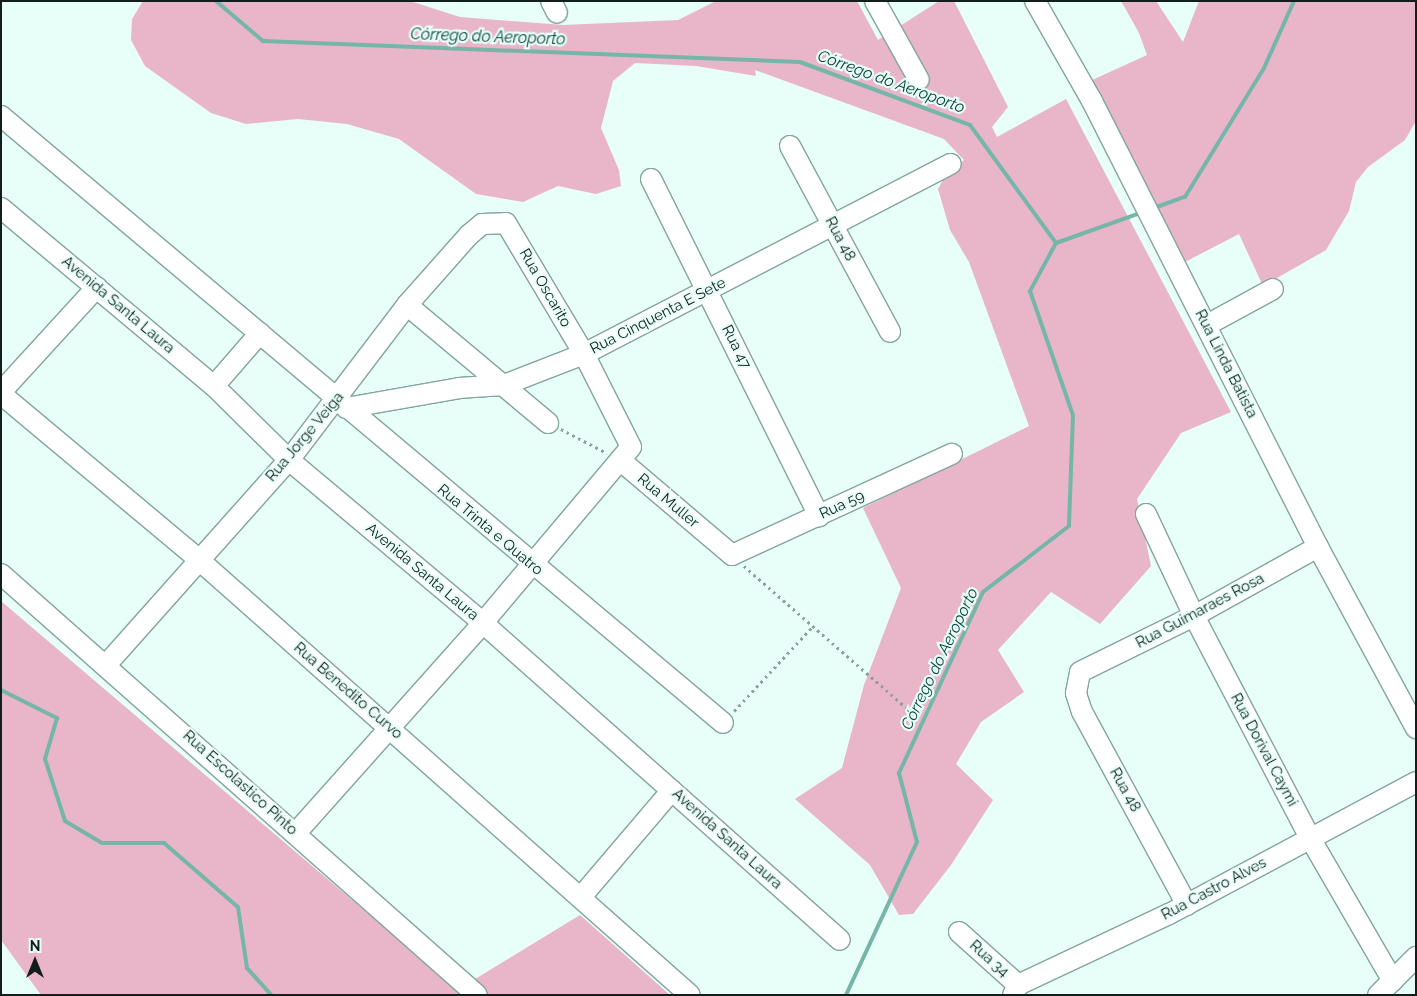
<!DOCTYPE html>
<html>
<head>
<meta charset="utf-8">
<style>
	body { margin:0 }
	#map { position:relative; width:1417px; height:996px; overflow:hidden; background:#e8fef8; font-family:Raleway,sans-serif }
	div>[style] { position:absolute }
	.green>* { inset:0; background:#e8b6c8 }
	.stream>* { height:4px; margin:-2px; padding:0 2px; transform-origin:2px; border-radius:2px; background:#76b6a8 }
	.path>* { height:2.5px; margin-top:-1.25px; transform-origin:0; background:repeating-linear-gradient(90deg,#8d9f9a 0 2.5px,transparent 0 6.5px) }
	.roads { filter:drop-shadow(1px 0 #82a59d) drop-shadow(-1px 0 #82a59d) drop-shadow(0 1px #82a59d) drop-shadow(0 -1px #82a59d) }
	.minor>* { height:20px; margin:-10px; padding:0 10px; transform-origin:10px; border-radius:10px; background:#fff }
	span { translate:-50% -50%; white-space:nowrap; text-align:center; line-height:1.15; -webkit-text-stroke:4.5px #e8fef8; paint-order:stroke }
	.street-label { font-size:15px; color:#111e1b }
	.water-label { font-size:16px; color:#08433a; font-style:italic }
	.frame { position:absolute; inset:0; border:2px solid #111e1b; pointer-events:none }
	.north { position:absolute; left:10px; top:936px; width:50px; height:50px; -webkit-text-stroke:4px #e8fef8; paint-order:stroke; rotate:0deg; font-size:14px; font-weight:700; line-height:20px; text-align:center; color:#111e1b }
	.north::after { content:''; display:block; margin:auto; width:18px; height:22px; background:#111e1b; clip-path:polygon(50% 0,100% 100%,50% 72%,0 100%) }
</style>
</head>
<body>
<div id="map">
	<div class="green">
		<i style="clip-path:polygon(143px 1px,410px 1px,460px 17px,563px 25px,678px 20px,716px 1px,857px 1px,878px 40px,939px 1px,954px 1px,1008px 107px,992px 127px,997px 137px,1066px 99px,1231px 412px,1181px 433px,1137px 499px,1151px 566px,1100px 624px,1051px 592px,998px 650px,1024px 692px,981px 722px,956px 764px,993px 800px,951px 865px,913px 914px,899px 915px,870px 865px,795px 799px,842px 768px,864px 685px,901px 588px,863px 508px,1029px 426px,969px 262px,950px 230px,938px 189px,946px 174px,964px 160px,944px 139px,755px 70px,756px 76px,696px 66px,635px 63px,613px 81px,601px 128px,619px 170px,621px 186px,596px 194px,558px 186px,523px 202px,476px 194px,399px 139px,347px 124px,298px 119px,246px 124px,211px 113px,145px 66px,131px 40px,132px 19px)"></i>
		<i style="clip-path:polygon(1121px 1px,1156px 1px,1183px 42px,1199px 1px,1416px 1px,1416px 121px,1405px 140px,1368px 167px,1356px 182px,1349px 211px,1326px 250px,1263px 286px,1239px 234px,1183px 263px,1090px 81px,1147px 55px,1139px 33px)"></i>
		<i style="clip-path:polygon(1px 601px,452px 985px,475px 979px,580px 915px,670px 995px,41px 995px,1px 940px)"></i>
	</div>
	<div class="stream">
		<i style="left:216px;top:1px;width:62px;rotate:40.4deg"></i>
		<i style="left:263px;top:41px;width:537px;rotate:2.24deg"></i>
		<i style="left:800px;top:62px;width:181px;rotate:20.3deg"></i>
		<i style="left:970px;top:125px;width:146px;rotate:53.9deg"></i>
		<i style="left:1056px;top:243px;width:55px;rotate:118.4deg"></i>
		<i style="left:1030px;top:291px;width:131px;rotate:70.9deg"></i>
		<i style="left:1073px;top:415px;width:111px;rotate:92.1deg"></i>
		<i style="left:1069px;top:526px;width:108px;rotate:142.5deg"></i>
		<i style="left:983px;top:592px;width:200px;rotate:114.9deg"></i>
		<i style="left:899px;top:773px;width:71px;rotate:75.4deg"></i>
		<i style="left:917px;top:842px;width:169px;rotate:114.9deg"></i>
		<i style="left:1154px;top:208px;width:33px;rotate:-20deg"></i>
		<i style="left:1185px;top:197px;width:151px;rotate:-58.5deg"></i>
		<i style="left:1264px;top:68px;width:73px;rotate:-65.9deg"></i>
		<i style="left:1056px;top:243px;width:92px;rotate:-19.6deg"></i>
		<i style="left:1px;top:690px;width:63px;rotate:26.6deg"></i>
		<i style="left:57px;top:718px;width:43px;rotate:106.3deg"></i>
		<i style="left:45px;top:759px;width:65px;rotate:72.1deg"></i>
		<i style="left:65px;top:821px;width:43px;rotate:30.7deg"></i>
		<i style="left:102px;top:843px;width:62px"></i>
		<i style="left:164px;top:843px;width:98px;rotate:40.9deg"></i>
		<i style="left:238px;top:907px;width:62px;rotate:81.6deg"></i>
		<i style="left:247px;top:968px;width:36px;rotate:48deg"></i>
	</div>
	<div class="path">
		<i style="left:561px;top:429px;width:52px;rotate:27.6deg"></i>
		<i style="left:744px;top:566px;width:228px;rotate:41.1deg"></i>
		<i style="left:734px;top:711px;width:116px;rotate:-47.1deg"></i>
	</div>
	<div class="roads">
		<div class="minor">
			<i style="left:551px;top:1px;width:13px;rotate:63deg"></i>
			<i style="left:875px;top:1px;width:90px;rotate:60.9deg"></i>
			<i style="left:1035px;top:1px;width:113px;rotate:60.3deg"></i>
			<i style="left:1091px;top:99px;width:502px;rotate:63.13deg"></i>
			<i style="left:1318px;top:547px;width:206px;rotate:61.6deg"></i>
			<i style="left:1px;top:116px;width:943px;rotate:40.05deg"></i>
			<i style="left:790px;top:146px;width:211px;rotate:61.7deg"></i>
			<i style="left:651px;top:179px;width:377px;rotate:63.5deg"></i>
			<i style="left:1px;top:208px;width:278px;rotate:39.9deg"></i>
			<i style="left:214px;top:386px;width:105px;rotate:44.6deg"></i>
			<i style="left:289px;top:460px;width:253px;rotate:40deg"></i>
			<i style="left:483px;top:623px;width:477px;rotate:41.6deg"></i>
			<i style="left:407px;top:305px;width:184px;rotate:39.9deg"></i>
			<i style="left:1207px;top:325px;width:75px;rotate:-28.6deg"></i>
			<i style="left:214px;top:386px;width:70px;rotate:-49deg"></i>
			<i style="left:1px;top:392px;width:142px;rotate:-47.6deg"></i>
			<i style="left:1px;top:394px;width:257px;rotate:39.9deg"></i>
			<i style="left:198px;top:559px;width:657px;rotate:41.55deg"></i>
			<i style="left:346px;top:408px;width:115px;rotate:-10deg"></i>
			<i style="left:459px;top:388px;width:45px;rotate:-3.8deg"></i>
			<i style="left:504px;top:385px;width:86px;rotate:-21.2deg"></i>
			<i style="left:584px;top:354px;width:413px;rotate:-27.4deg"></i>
			<i style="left:620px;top:460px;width:147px;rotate:40.3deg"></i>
			<i style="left:732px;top:555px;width:242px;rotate:-24.7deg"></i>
			<i style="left:1146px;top:514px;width:113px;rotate:64.8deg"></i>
			<i style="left:1194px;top:616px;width:250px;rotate:62.4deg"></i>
			<i style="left:1310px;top:838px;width:165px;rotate:59.9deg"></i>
			<i style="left:1px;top:574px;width:635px;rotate:41.49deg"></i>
			<i style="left:107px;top:664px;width:273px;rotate:-48.3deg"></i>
			<i style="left:289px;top:460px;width:195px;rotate:-52.7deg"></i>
			<i style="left:407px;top:305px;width:94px;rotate:-48.5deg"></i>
			<i style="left:469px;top:235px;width:17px;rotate:-40deg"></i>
			<i style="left:482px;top:224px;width:24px;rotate:-2deg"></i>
			<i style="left:506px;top:223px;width:152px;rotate:59.2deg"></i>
			<i style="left:584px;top:354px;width:104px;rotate:63.2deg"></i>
			<i style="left:631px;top:447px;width:230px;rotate:130.1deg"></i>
			<i style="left:483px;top:623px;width:281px;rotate:131.7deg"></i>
			<i style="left:581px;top:897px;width:140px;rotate:-49.6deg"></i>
			<i style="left:1187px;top:905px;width:220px;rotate:-118.5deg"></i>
			<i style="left:1082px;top:712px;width:20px;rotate:-108deg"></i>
			<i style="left:1076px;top:693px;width:21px;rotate:-79deg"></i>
			<i style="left:1080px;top:672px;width:127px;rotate:-26.2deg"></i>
			<i style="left:1194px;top:616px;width:142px;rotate:-29.1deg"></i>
			<i style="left:959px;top:932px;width:79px;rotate:41.9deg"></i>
			<i style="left:1013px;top:995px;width:11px;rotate:-63deg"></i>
			<i style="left:1018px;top:985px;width:167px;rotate:-25.2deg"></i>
			<i style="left:1169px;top:914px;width:280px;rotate:-28.1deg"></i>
			<i style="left:1378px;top:995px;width:54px;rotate:-45deg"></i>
		</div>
	</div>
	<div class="street-label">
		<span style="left:840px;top:239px;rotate:62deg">Rua 48</span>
		<span style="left:545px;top:288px;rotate:60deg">Rua Oscarito</span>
		<span style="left:118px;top:305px;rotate:40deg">Avenida Santa Laura</span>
		<span style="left:658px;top:316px;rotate:-27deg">Rua Cinquenta E Sete</span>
		<span style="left:736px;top:347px;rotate:64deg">Rua 47</span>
		<span style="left:1226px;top:364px;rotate:63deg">Rua Linda Batista</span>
		<span style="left:305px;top:437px;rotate:-50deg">Rua Jorge Veiga</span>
		<span style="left:668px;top:501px;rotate:40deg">Rua Muller</span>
		<span style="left:842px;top:505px;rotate:-25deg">Rua 59</span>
		<span style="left:490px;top:530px;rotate:40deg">Rua Trinta e Quatro</span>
		<span style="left:422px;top:572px;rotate:40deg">Avenida Santa Laura</span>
		<span style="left:1200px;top:611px;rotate:-28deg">Rua Guimaraes Rosa</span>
		<span style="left:348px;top:691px;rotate:41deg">Rua Benedito Curvo</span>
		<span style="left:1264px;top:750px;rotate:62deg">Rua Dorival Caymi</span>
		<span style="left:240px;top:783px;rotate:42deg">Rua Escolastico Pinto</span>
		<span style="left:1125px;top:790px;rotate:61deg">Rua 48</span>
		<span style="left:727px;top:839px;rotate:42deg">Avenida Santa Laura</span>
		<span style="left:1214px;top:889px;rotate:-28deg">Rua Castro Alves</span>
		<span style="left:989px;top:959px;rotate:42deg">Rua 34</span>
	</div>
	<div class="water-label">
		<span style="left:488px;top:37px;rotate:2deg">Córrego do Aeroporto</span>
		<span style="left:891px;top:82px;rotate:20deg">Córrego do Aeroporto</span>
		<span style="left:940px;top:659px;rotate:-64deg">Córrego do Aeroporto</span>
	</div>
	<div class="frame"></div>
	<div class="north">N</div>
</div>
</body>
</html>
